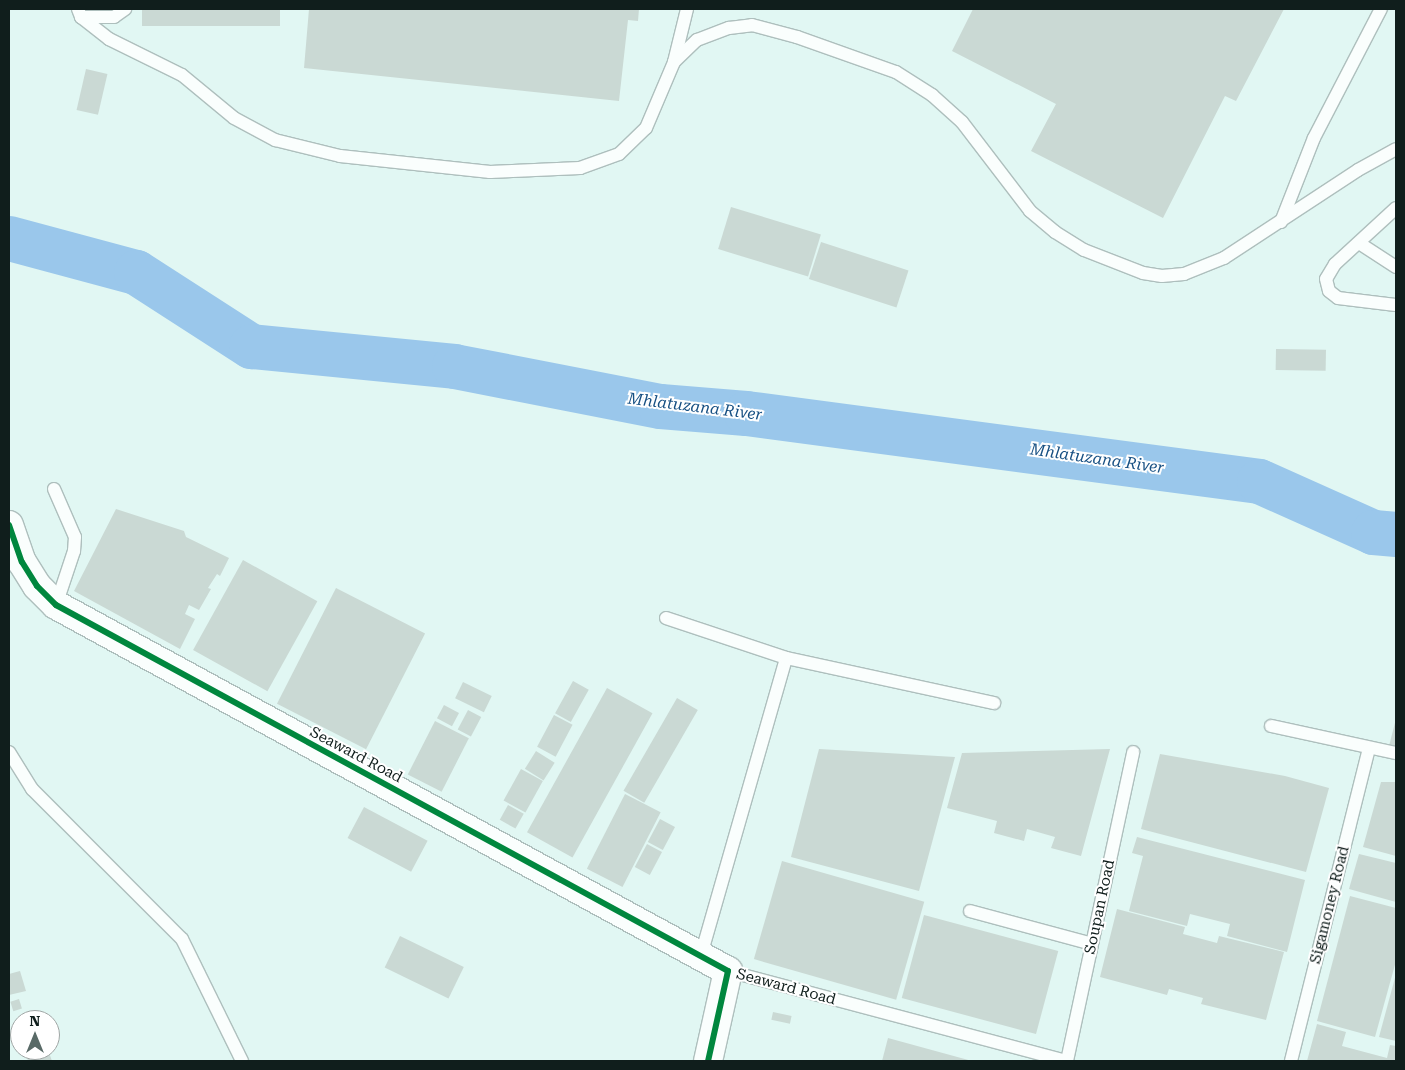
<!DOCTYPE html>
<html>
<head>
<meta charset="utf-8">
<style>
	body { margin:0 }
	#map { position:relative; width:1405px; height:1070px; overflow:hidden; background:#e1f7f3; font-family:"Roboto Serif",serif }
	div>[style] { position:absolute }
	.river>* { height:45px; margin:-22.5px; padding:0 22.5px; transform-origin:22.5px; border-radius:22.5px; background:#9ac7eb }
	.building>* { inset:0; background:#cad9d4; transform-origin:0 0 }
	.roads { filter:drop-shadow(1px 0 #aebfbd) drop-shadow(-1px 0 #aebfbd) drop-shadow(0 1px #aebfbd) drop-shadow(0 -1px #aebfbd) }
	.service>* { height:12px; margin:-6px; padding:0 6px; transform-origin:6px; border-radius:6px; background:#fafefd }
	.tertiary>* { height:28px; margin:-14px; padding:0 14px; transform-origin:14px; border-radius:14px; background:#fafefd }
	.cycleway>* { height:6px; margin:-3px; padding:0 3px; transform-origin:3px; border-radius:3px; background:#00873e }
	span { translate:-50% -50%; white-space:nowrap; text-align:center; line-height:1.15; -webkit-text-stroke:4px #fff; paint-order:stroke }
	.street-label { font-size:15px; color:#101e1c }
	.water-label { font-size:16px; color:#175083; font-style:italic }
	.frame { position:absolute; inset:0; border:10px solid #101e1c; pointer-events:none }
	.north { position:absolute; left:10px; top:1010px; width:50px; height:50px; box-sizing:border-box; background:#fff; border:1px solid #9fa5a4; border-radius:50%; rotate:0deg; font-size:14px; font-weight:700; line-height:20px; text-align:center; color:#101e1c }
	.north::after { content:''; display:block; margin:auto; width:18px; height:22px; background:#596a67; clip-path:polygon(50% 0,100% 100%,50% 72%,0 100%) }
</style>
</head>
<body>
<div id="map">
	<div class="river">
		<i style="left:9px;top:238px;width:131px;rotate:15deg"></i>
		<i style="left:136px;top:272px;width:137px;rotate:32.8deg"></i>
		<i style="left:251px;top:346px;width:204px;rotate:5.6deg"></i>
		<i style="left:454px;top:366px;width:210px;rotate:11deg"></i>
		<i style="left:660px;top:406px;width:86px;rotate:4.7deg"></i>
		<i style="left:746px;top:413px;width:517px;rotate:7.55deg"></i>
		<i style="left:1259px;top:481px;width:125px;rotate:24.1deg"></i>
		<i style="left:1373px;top:532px;width:23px;rotate:5deg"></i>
	</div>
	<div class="building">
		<i style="left:142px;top:9px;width:138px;height:17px"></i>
		<i style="clip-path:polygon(309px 9px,639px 9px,638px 21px,628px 20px,619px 101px,304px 68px)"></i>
		<i style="clip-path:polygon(973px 9px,1284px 9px,1236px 101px,1225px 96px,1163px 218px,1031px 151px,1056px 104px,952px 51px)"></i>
		<i style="left:86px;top:69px;width:22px;height:42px;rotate:13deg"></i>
		<i style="left:731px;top:207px;width:94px;height:44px;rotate:17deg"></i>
		<i style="left:821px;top:242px;width:92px;height:39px;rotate:18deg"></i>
		<i style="left:1276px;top:349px;width:50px;height:21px;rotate:1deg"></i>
		<i style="clip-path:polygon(116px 509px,184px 531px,186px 537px,229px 558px,220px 576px,217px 574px,208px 588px,211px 589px,199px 610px,189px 605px,185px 614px,195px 619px,180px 649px,74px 591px)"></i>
		<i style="left:243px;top:560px;width:85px;height:103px;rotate:29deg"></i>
		<i style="left:336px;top:588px;width:100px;height:130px;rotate:27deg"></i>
		<i style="left:573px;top:681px;width:18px;height:37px;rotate:29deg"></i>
		<i style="left:463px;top:682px;width:32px;height:18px;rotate:26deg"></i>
		<i style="left:607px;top:688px;width:52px;height:165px;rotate:29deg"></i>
		<i style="left:677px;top:698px;width:24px;height:107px;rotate:30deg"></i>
		<i style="left:444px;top:705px;width:17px;height:15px;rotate:28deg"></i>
		<i style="left:468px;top:710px;width:15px;height:22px;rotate:28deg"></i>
		<i style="left:554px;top:715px;width:21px;height:36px;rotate:28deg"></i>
		<i style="clip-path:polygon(1396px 719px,1396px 747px,1389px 746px)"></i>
		<i style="left:435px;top:721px;width:38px;height:60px;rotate:27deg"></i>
		<i style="clip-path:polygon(819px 749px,955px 757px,919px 891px,791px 857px)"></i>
		<i style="clip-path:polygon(1110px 749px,1081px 856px,1051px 848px,1055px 837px,1027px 829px,1024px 841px,994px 833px,997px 821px,947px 808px,962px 753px)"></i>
		<i style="left:536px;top:751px;width:22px;height:21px;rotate:32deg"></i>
		<i style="clip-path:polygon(1160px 754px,1285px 776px,1329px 788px,1306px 872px,1141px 829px)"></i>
		<i style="left:521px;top:769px;width:25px;height:36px;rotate:29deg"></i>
		<i style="clip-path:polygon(1381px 782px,1396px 782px,1396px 856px,1363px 847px)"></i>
		<i style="left:625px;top:794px;width:40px;height:84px;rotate:27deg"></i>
		<i style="left:508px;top:805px;width:18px;height:17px;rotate:29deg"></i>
		<i style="left:364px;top:807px;width:72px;height:35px;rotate:28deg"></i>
		<i style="left:660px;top:819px;width:17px;height:26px;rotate:28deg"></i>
		<i style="clip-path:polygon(1137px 837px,1305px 880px,1287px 952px,1227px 936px,1230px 924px,1190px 914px,1187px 926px,1129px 911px,1143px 856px,1132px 853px)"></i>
		<i style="left:647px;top:844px;width:17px;height:26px;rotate:28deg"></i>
		<i style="clip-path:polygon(1359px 854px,1396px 863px,1396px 902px,1349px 889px)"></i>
		<i style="left:782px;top:861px;width:148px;height:102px;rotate:16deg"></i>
		<i style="clip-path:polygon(1350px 896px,1396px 908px,1396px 961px,1375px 1037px,1317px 1021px)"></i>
		<i style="clip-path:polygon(1117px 909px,1185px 927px,1183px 934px,1217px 943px,1219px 936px,1284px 952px,1266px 1020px,1201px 1004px,1203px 998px,1169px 989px,1167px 995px,1100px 977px)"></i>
		<i style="left:924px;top:915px;width:139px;height:86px;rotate:15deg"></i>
		<i style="left:400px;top:936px;width:71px;height:35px;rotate:26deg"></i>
		<i style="clip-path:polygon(20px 971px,26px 991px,9px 995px,9px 974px)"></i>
		<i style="clip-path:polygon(1396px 974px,1396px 1041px,1379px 1037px)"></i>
		<i style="left:19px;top:999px;width:10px;height:9px;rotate:73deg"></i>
		<i style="left:773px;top:1012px;width:19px;height:8px;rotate:12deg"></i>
		<i style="clip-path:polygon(1317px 1024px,1346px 1032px,1342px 1046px,1387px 1058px,1390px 1045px,1396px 1046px,1396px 1061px,1307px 1061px)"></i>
		<i style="clip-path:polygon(888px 1038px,972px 1061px,882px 1061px)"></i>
		<i style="clip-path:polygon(25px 1050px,48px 1050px,52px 1061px,28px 1061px)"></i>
	</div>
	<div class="roads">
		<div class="service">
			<i style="left:78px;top:9px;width:9px;rotate:69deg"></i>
			<i style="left:81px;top:17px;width:36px;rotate:38deg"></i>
			<i style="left:109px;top:39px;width:81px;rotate:26.3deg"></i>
			<i style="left:182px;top:75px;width:67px;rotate:39.6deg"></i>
			<i style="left:234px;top:118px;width:47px;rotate:28.2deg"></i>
			<i style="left:275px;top:140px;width:67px;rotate:13.8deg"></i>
			<i style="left:340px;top:156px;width:151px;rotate:6.1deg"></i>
			<i style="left:490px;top:172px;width:90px;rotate:-2.5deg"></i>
			<i style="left:580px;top:168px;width:41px;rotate:-19.7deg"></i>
			<i style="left:619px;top:154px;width:37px;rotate:-44deg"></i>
			<i style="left:646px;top:128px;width:72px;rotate:-67deg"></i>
			<i style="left:674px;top:62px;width:32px;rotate:-44deg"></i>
			<i style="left:697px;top:40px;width:34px;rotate:-21deg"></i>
			<i style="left:729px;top:28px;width:23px;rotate:-7deg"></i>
			<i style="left:752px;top:25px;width:47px;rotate:14.9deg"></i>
			<i style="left:797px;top:37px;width:105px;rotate:19.5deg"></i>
			<i style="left:896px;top:72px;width:43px;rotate:32.6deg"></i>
			<i style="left:932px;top:95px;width:40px;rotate:42deg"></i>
			<i style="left:962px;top:122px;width:112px;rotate:52.6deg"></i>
			<i style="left:1030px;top:211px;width:33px;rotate:40deg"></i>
			<i style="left:1055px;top:232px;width:34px;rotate:32deg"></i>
			<i style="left:1084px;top:250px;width:63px;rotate:21.3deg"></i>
			<i style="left:1143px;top:273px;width:19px;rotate:9deg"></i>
			<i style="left:1162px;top:276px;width:22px;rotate:-5deg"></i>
			<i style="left:1184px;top:274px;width:43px;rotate:-21.8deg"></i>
			<i style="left:1224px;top:258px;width:160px;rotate:-33.3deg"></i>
			<i style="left:1358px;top:170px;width:43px;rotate:-28.9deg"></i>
			<i style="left:81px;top:17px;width:33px"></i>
			<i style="left:114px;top:17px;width:14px;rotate:-36deg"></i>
			<i style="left:674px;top:62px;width:55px;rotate:-76.2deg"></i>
			<i style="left:1396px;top:208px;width:83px;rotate:137.4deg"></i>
			<i style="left:1335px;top:264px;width:17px;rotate:121deg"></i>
			<i style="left:1326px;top:279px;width:12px;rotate:76deg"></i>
			<i style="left:1329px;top:291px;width:11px;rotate:38deg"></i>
			<i style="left:1338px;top:298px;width:58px;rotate:6.9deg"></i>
			<i style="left:1281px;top:222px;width:90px;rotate:-68.6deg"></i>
			<i style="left:1314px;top:138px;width:145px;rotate:-62.6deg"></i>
			<i style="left:1359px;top:243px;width:44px;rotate:33deg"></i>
			<i style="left:54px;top:489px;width:52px;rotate:66.4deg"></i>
			<i style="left:75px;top:537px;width:14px;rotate:94deg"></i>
			<i style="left:74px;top:551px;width:57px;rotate:108.4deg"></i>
			<i style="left:666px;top:618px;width:126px;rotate:18.4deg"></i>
			<i style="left:1271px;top:726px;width:128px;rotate:12.2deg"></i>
			<i style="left:9px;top:752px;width:44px;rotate:58.1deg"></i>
			<i style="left:32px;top:789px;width:212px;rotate:45deg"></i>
			<i style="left:182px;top:939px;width:136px;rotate:63.8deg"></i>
			<i style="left:970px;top:911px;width:126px;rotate:15.1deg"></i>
			<i style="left:701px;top:955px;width:309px;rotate:-74deg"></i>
			<i style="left:786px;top:658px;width:213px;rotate:12.2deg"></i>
			<i style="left:728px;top:971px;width:350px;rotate:14.9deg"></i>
			<i style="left:1067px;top:1061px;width:316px;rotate:-77.9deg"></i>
			<i style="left:1291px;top:1061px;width:322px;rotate:-76deg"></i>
		</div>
		<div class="tertiary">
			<i style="left:9px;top:525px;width:39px;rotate:71deg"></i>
			<i style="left:22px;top:562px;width:28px;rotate:58deg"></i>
			<i style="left:37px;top:586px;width:27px;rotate:45deg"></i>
			<i style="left:56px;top:605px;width:765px;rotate:28.57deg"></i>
			<i style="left:728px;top:971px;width:92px;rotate:102.5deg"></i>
		</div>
	</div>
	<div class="cycleway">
		<i style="left:9px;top:525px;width:39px;rotate:71deg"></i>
		<i style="left:22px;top:562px;width:28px;rotate:58deg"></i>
		<i style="left:37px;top:586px;width:27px;rotate:45deg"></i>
		<i style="left:56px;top:605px;width:765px;rotate:28.57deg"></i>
		<i style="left:728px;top:971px;width:92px;rotate:102.5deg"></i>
	</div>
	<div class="street-label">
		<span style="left:356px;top:755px;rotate:28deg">Seaward Road</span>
		<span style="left:1330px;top:905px;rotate:-76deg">Sigamoney Road</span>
		<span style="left:1100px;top:907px;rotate:-78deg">Soupan Road</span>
		<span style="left:786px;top:987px;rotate:15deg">Seaward Road</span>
	</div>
	<div class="water-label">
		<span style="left:695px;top:407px;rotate:7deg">Mhlatuzana River</span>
		<span style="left:1097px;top:459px;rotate:8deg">Mhlatuzana River</span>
	</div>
	<div class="frame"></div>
	<div class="north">N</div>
</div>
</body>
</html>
